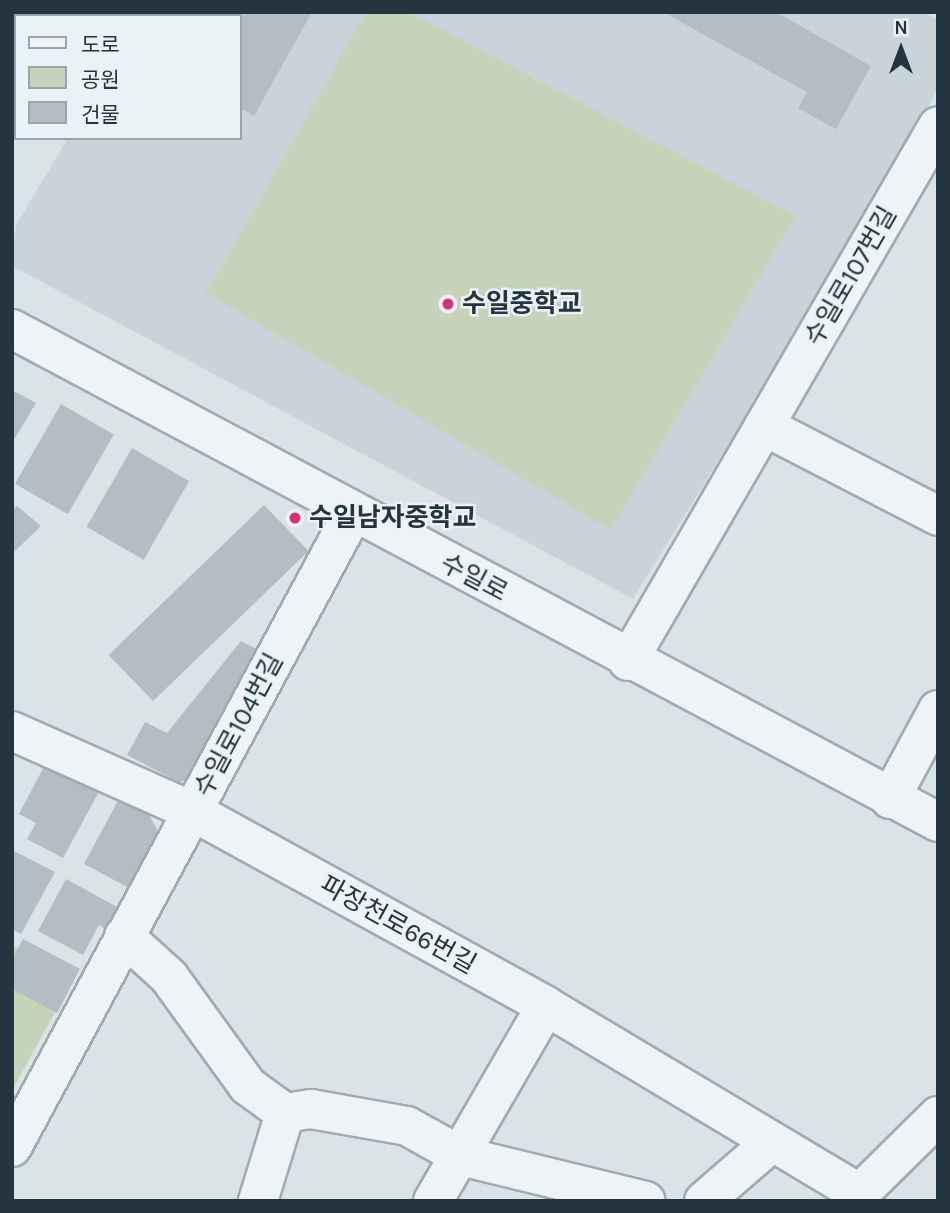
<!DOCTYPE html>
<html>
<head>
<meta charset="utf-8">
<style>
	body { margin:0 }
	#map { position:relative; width:950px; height:1213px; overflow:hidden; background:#dbe3e7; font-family:Karla,"Noto Sans KR",sans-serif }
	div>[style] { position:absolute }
	.built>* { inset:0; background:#c9d3da }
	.green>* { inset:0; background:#c7d2bb }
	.building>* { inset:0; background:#b2bec4; transform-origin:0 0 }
	.roads { filter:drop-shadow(2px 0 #a0abb1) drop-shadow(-2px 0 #a0abb1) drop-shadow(0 2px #a0abb1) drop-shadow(0 -2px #a0abb1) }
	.minor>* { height:38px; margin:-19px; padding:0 19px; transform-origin:19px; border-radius:19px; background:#eef3f5 }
	.dots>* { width:19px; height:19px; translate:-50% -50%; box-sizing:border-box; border:4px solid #eaf2f5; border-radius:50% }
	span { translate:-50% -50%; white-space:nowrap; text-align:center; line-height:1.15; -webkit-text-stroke:5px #eaf2f5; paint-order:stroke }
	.street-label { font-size:26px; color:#24353f }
	.poi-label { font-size:26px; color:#24353f; font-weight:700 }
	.left { translate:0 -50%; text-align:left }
	.frame { position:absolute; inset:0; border:14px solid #24353f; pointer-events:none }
	.legend { position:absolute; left:14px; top:14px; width:228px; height:126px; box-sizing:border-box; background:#eaf2f5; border:2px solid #9ba6ac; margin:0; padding:9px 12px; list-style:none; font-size:21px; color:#24353f }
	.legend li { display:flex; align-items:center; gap:14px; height:35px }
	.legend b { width:35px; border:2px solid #9ba6ac }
	.north { position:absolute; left:866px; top:14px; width:70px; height:70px; -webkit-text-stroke:5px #eaf2f5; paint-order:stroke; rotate:0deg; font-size:19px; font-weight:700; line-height:28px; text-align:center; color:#24353f }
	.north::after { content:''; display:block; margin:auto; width:24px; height:32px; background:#24353f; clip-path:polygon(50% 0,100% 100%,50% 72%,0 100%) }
</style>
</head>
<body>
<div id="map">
	<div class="built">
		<i style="clip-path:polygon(144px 12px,924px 12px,938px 20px,938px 88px,869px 217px,633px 599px,12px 266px,16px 225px,68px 138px,240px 138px,240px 16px)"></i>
	</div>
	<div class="green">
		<i style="clip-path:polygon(366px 12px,409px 12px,796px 216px,611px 530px,206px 293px)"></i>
		<i style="clip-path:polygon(12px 945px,73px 979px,12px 1091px)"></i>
	</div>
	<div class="building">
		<i style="clip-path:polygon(168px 12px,312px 12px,254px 116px,240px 108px,240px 16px)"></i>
		<i style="clip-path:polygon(663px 12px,776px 12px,871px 66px,836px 129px,798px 108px,807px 92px)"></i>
		<i style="clip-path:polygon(12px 390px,36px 403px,12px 443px)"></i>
		<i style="left:61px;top:404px;width:61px;height:92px;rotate:30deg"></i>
		<i style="left:132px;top:448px;width:66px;height:91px;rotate:30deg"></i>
		<i style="left:264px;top:505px;width:64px;height:216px;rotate:46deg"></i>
		<i style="clip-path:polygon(17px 506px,41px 526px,12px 554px,12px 510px)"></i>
		<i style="clip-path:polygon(241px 641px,266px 654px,201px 776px,179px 782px,127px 755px,145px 722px,167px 733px)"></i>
		<i style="clip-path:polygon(48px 759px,101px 788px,63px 858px,27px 839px,36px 823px,19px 814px)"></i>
		<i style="clip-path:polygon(120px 797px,148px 813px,160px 835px,131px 889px,84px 864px)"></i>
		<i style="clip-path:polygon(12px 850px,55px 872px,21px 934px,12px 929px)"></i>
		<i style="clip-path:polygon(66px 879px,119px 908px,107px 930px,99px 925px,83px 955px,38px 931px)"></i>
		<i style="clip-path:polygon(23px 939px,80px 969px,57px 1013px,12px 989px,12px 960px)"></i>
	</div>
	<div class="roads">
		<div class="minor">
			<i style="left:12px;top:329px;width:1049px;rotate:28.03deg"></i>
			<i style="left:764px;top:426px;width:196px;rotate:27.3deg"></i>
			<i style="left:628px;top:661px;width:618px;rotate:-59.91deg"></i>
			<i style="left:12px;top:731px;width:197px;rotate:24deg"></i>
			<i style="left:192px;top:811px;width:404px;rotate:28.8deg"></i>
			<i style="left:546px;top:1006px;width:362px;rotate:30.9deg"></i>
			<i style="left:890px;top:799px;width:101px;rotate:-61.7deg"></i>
			<i style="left:124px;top:936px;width:61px;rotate:42.3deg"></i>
			<i style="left:169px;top:977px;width:135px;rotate:54.1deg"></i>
			<i style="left:248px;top:1086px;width:46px;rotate:36.1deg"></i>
			<i style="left:285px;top:1113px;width:26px;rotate:-9deg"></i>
			<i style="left:311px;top:1109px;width:97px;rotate:10deg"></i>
			<i style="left:407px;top:1126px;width:62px;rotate:29.1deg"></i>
			<i style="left:461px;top:1156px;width:190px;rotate:13.7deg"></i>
			<i style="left:12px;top:1147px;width:720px;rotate:-61.73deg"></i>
			<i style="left:258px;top:1201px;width:92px;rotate:-72.9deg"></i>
			<i style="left:433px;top:1201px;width:225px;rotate:-59.9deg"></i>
			<i style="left:704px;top:1201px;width:90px;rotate:-40.9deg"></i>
			<i style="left:852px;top:1201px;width:121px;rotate:-44.7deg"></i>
		</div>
	</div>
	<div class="dots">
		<i style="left:448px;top:304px;background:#db3178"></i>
		<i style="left:295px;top:518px;background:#db3178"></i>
	</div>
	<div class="street-label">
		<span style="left:851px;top:276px;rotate:-60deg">수일로107번길</span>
		<span style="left:474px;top:578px;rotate:28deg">수일로</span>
		<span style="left:239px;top:725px;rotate:-62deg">수일로104번길</span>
		<span style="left:398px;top:925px;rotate:29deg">파장천로66번길</span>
	</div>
	<div class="poi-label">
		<span class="left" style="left:462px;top:304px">수일중학교</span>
		<span class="left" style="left:309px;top:518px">수일남자중학교</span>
	</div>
	<div class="frame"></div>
	<ul class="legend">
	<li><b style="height:9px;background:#eef3f5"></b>도로</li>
	<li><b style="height:19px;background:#c7d2bb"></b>공원</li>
	<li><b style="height:19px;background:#b2bec4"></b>건물</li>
	</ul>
	<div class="north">N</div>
</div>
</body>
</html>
